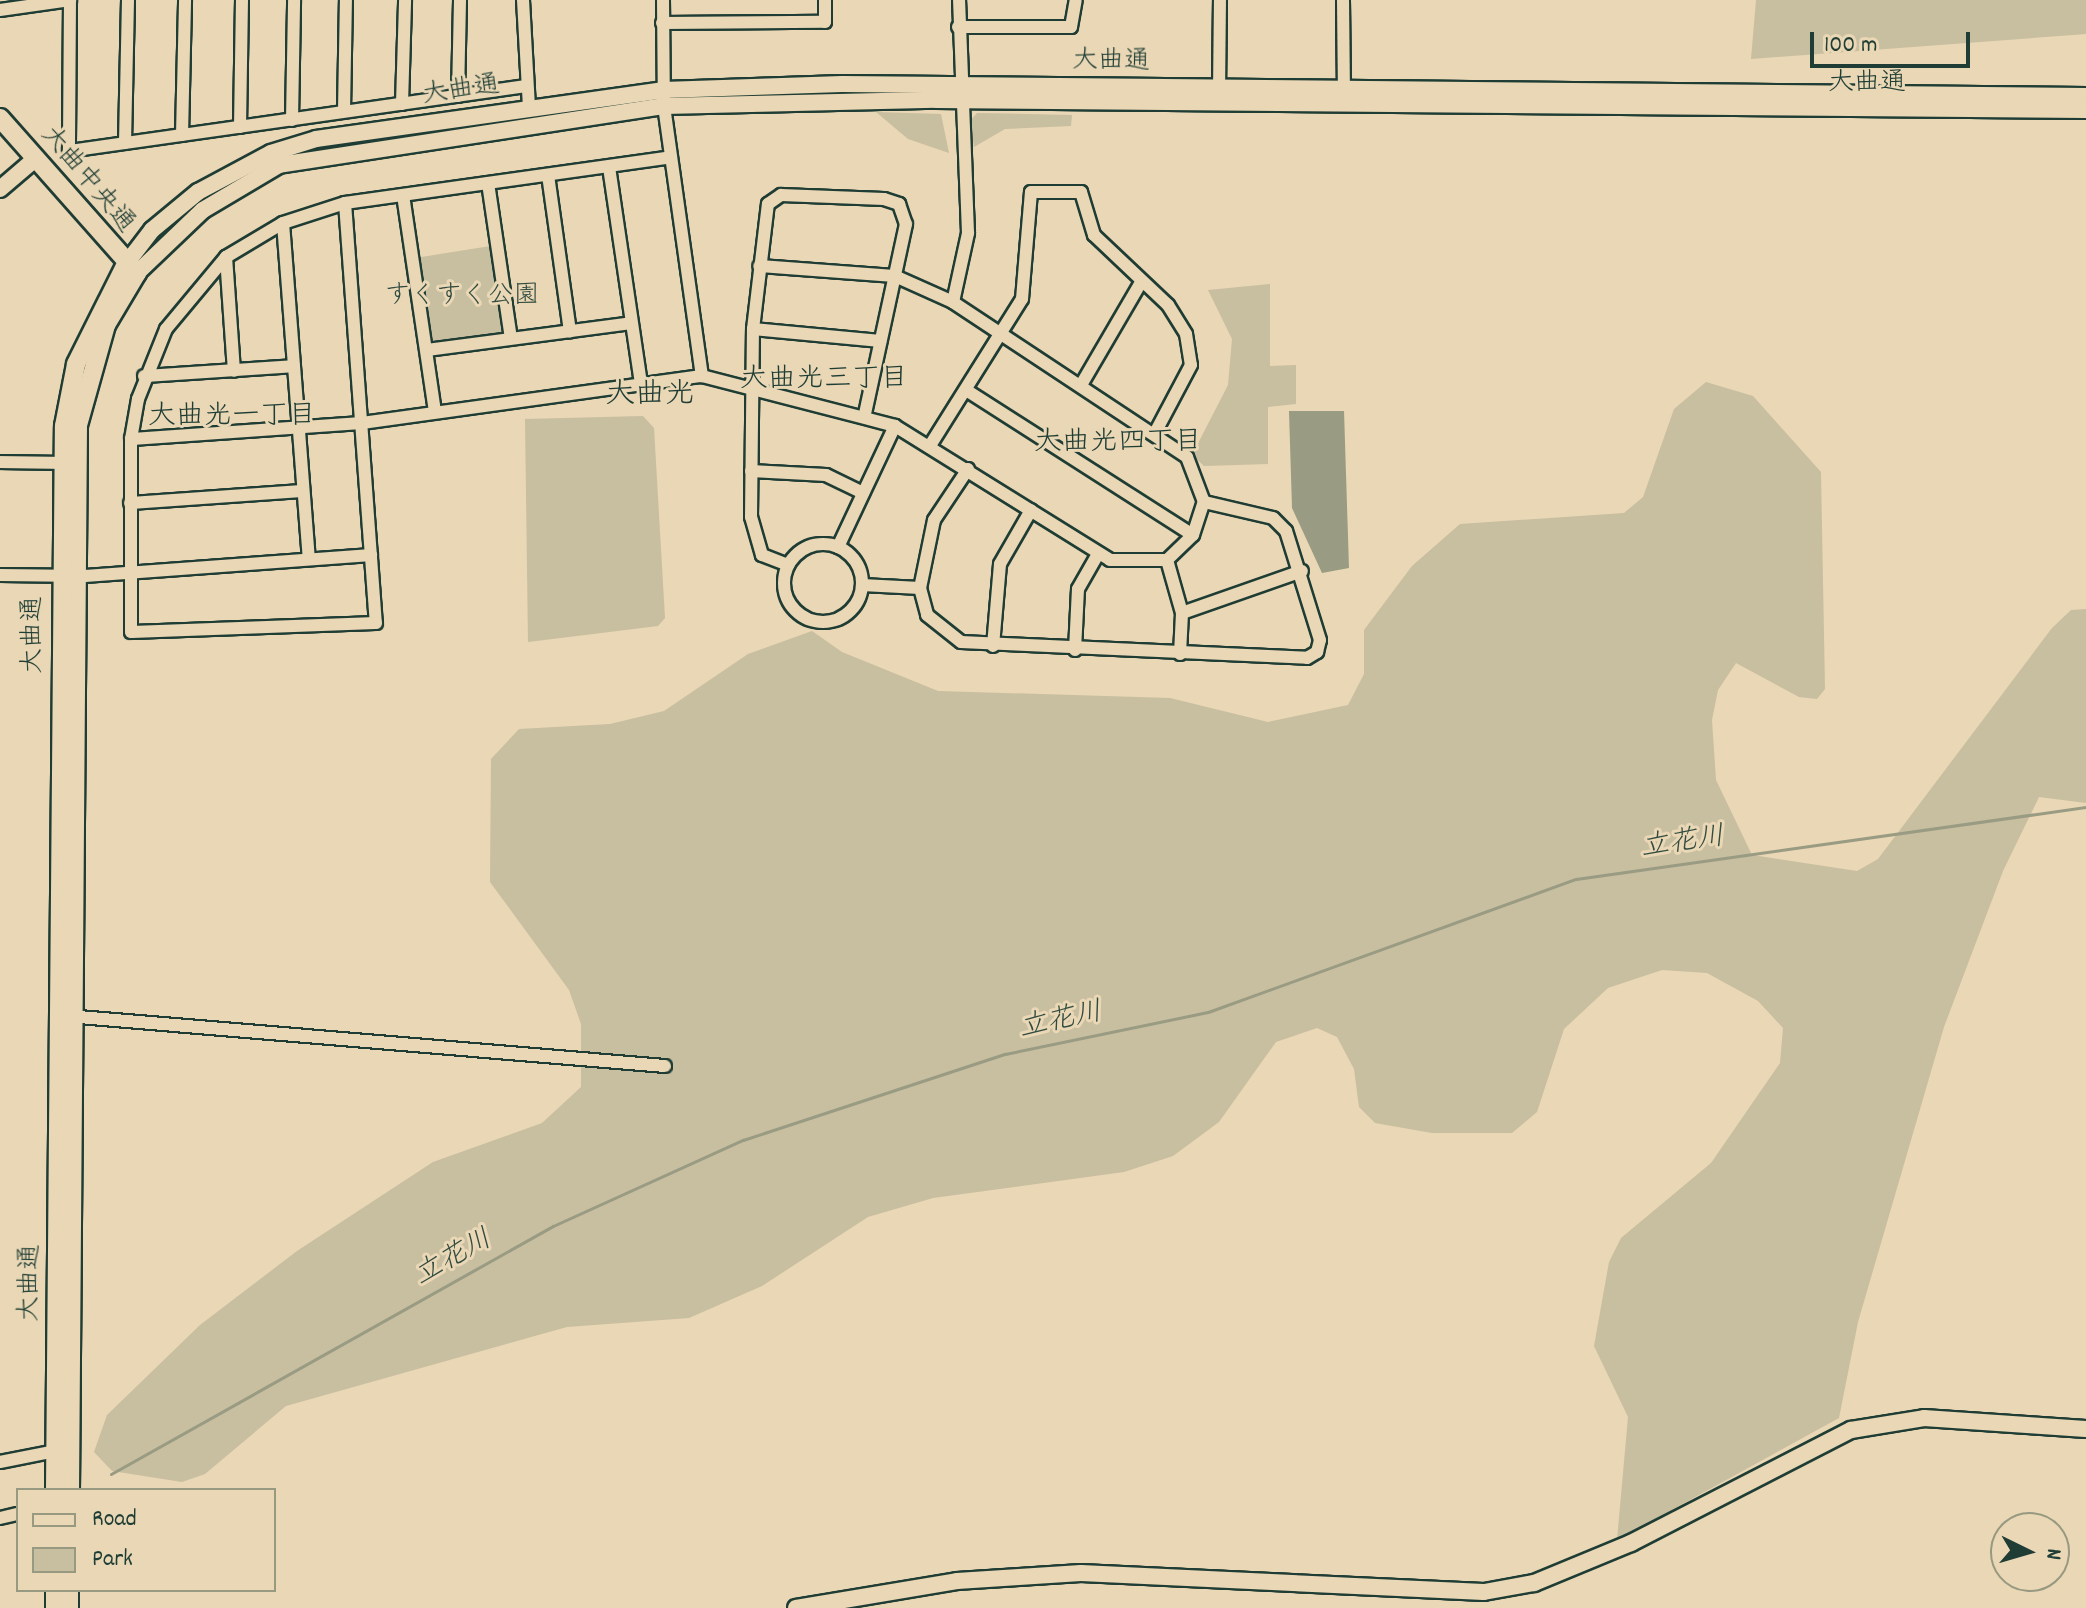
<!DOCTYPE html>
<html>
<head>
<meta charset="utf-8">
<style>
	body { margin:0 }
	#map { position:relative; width:2086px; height:1608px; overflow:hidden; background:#e9d7b5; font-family:Dekko,"Klee One",sans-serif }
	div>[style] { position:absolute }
	.green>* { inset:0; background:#c8bea0; transform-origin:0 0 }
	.water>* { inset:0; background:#999b82 }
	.stream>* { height:3px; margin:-1.5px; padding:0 1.5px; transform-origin:1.5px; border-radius:1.5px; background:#999b82 }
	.roads { filter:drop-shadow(2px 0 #1f3d34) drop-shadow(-2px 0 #1f3d34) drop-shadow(0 2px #1f3d34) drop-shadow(0 -2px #1f3d34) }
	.minor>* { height:12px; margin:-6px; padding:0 6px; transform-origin:6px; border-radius:6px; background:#e9d7b5 }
	.minor>.ring { margin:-6px; padding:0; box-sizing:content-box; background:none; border:12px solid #e9d7b5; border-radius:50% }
	.tertiary>* { height:16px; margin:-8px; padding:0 8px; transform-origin:8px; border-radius:8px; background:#e9d7b5 }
	.secondary>* { height:18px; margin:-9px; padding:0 9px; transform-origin:9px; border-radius:9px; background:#e9d7b5 }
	span { translate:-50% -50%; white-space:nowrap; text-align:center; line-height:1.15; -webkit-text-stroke:6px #e9d7b5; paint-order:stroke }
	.street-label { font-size:26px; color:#1f3d34 }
	.park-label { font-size:26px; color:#304a3f }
	.neighbourhood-label { font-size:28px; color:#1f3d34 }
	.water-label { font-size:28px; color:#314b40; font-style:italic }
	.quarter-label { font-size:30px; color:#1f3d34 }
	.legend { position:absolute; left:16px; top:1488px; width:260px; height:104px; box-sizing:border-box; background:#e9d7b5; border:2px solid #989981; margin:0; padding:10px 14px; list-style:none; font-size:24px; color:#1f3d34 }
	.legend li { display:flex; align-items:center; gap:16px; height:40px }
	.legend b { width:40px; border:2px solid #989981 }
	.north { position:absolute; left:1990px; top:1512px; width:80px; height:80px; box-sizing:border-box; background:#e9d7b5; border:2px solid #989981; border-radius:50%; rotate:95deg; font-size:22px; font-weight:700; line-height:32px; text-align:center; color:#1f3d34 }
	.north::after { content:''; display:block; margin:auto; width:28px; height:36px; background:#1f3d34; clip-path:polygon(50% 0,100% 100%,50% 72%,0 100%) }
	.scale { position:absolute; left:1810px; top:32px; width:160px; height:36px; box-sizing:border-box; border:4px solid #1f3d34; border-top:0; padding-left:10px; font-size:24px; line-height:28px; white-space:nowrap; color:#1f3d34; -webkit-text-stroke:6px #e9d7b5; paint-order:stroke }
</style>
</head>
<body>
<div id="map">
	<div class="green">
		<i style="clip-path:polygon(1756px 0,2086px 0,2086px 34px,1751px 59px)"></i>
		<i style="clip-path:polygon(876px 112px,941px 114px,949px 153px,908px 139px)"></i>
		<i style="clip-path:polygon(977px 113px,1072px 115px,1071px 126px,1005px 129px,974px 147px,970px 121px)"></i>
		<i style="left:497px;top:245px;width:94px;height:84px;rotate:81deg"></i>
		<i style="clip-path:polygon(1270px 284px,1270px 366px,1296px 365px,1296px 404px,1268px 407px,1268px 464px,1204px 466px,1192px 455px,1228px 385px,1232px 339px,1208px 290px)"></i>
		<i style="clip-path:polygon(1706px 382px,1753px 396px,1821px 472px,1825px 689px,1817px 699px,1799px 697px,1736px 663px,1718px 690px,1712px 720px,1716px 780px,1752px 855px,1857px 871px,1878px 859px,2052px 628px,2071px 610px,2086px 609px,2086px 803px,2039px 797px,2003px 871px,1944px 1027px,1858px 1322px,1839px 1418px,1617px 1540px,1628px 1417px,1594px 1346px,1609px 1262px,1621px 1238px,1711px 1163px,1780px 1063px,1783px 1028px,1758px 1001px,1707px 973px,1662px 970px,1608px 988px,1564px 1029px,1537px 1112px,1512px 1133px,1432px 1133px,1375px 1123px,1359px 1107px,1354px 1069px,1337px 1037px,1317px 1028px,1276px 1042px,1219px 1122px,1173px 1156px,1124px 1172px,933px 1198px,868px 1217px,762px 1286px,689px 1318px,567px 1327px,286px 1406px,205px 1474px,182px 1482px,112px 1471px,94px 1452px,107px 1415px,200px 1325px,297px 1251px,433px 1162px,542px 1123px,581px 1087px,581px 1024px,569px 990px,490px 882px,491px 759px,519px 729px,610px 724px,664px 711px,748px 654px,812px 631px,842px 652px,938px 691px,1170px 698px,1268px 722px,1348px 705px,1364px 674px,1364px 630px,1412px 566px,1460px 524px,1624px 513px,1643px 497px,1674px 409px)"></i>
		<i style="clip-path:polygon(643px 416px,654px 428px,665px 618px,658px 626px,528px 642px,525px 419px)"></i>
	</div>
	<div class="water">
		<i style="clip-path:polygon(1289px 411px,1344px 411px,1349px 568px,1322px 573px,1292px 508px)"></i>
	</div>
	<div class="stream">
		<i style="left:111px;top:1474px;width:507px;rotate:-29.3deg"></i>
		<i style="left:553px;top:1226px;width:209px;rotate:-24.4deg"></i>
		<i style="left:743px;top:1140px;width:276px;rotate:-18.2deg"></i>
		<i style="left:1005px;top:1054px;width:207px;rotate:-11.7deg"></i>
		<i style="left:1208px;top:1012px;width:391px;rotate:-19.9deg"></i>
		<i style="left:1576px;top:879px;width:515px;rotate:-8.04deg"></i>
	</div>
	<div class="roads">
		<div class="minor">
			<i style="left:70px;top:0;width:151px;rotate:90.4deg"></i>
			<i style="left:69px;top:151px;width:461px;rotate:-8.1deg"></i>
			<i style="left:523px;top:0;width:108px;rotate:86.8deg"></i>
			<i style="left:663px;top:0;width:106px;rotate:89.5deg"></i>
			<i style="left:664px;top:106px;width:273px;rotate:82deg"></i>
			<i style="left:1343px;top:0;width:97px;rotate:89.4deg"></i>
			<i style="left:0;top:10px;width:71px;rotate:-8.1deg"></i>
			<i style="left:662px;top:23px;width:163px;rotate:-0.4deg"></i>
			<i style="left:825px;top:22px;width:22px;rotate:-90deg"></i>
			<i style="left:958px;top:27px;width:113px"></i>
			<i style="left:1071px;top:27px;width:27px;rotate:-80deg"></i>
			<i style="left:1219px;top:93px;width:93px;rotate:-89.4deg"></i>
			<i style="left:458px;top:96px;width:96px;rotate:-88.8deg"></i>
			<i style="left:402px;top:104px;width:104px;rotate:-88.3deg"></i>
			<i style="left:344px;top:111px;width:111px;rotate:-89deg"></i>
			<i style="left:292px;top:120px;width:120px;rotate:-89deg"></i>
			<i style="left:240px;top:127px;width:127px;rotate:-89.1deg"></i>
			<i style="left:182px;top:135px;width:135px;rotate:-88.7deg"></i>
			<i style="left:125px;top:143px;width:143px;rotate:-88.8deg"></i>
			<i style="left:609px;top:167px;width:219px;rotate:81.6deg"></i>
			<i style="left:548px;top:175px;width:158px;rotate:82deg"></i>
			<i style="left:488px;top:183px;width:157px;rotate:81.6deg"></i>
			<i style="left:403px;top:195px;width:219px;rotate:81.6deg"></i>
			<i style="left:345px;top:203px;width:421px;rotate:85.8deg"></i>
			<i style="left:376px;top:623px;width:245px;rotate:177.9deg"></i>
			<i style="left:131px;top:632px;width:193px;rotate:-90deg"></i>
			<i style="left:131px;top:439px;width:41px;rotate:-80.1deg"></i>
			<i style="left:138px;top:399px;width:75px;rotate:-68.2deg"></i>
			<i style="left:166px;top:329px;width:94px;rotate:-50.2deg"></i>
			<i style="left:226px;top:257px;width:66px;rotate:-30.8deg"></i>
			<i style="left:283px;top:223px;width:65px;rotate:-17.9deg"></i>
			<i style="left:345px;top:203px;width:329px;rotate:-8deg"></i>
			<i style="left:283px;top:223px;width:337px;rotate:85.6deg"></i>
			<i style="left:226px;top:257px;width:114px;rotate:86deg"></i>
			<i style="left:953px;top:302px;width:71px;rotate:-77.7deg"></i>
			<i style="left:968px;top:233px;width:233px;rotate:-92.2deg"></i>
			<i style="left:753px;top:329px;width:128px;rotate:5.4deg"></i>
			<i style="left:427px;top:350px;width:206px;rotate:-7.5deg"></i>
			<i style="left:144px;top:376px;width:150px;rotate:-3.8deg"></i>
			<i style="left:1081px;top:385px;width:117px;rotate:-59.7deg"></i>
			<i style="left:966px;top:390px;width:269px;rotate:32.6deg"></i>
			<i style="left:131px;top:439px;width:232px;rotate:-4deg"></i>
			<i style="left:362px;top:423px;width:343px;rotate:-7.9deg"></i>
			<i style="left:702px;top:376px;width:199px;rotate:14.5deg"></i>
			<i style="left:895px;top:426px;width:253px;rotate:31.9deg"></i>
			<i style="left:1110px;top:560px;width:57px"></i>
			<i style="left:1167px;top:560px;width:36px;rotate:-44deg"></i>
			<i style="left:1193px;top:535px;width:35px;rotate:-72deg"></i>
			<i style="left:1204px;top:502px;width:48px;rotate:-110.7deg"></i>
			<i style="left:1187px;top:457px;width:281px;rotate:-146.5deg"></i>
			<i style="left:953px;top:302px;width:64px;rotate:-155.9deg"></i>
			<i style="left:895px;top:276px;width:136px;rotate:-175.8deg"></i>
			<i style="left:931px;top:444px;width:171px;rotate:-57.9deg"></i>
			<i style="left:1022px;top:299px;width:107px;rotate:-85.2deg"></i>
			<i style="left:1031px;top:192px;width:50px"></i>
			<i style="left:1081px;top:192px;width:45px;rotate:73.2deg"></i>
			<i style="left:1094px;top:235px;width:102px;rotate:43.4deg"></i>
			<i style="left:1168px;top:305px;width:34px;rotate:58deg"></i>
			<i style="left:1186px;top:334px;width:31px;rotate:81deg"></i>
			<i style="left:1191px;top:365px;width:77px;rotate:117.9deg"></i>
			<i style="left:0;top:462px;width:62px;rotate:0.9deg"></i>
			<i style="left:968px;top:469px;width:61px;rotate:123.7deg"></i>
			<i style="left:934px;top:520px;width:69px;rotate:101.6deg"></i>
			<i style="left:920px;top:588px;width:28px;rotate:75deg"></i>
			<i style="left:927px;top:615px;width:43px;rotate:38.5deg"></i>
			<i style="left:961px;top:642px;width:346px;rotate:2.6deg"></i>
			<i style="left:1307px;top:658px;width:12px;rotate:-31deg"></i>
			<i style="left:1317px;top:652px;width:12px;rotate:-76deg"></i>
			<i style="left:1320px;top:640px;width:114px;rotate:-107.3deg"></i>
			<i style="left:1286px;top:531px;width:18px;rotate:-135deg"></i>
			<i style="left:1273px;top:518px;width:71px;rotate:-166.9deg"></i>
			<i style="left:751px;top:471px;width:75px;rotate:3.1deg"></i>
			<i style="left:826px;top:475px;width:41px;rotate:25.9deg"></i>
			<i style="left:130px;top:503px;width:173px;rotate:-4deg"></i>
			<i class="ring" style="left:784px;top:544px;width:66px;height:66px"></i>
			<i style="left:838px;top:547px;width:134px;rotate:-64.8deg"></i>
			<i style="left:1167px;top:560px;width:55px;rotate:74.2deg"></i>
			<i style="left:1182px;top:613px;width:41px;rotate:92.8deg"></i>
			<i style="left:788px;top:565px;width:28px;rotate:-159deg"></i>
			<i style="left:762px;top:555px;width:40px;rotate:-106deg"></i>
			<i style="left:751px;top:517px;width:188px;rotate:-89.4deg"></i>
			<i style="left:753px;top:329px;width:126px;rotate:-83.2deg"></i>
			<i style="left:768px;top:204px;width:16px;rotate:-35deg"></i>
			<i style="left:781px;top:195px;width:103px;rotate:2.2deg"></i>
			<i style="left:884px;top:199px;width:16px;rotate:18deg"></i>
			<i style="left:899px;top:204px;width:21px;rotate:71deg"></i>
			<i style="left:906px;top:224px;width:193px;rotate:102.2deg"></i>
			<i style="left:0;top:575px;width:85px;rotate:0.7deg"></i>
			<i style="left:85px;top:576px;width:287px;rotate:-4.2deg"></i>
			<i style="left:862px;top:585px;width:58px;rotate:3deg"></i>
			<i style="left:1182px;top:613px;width:127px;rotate:-19.3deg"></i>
			<i style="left:993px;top:646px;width:82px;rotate:-85.1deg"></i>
			<i style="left:1000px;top:564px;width:62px;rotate:-60.1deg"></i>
			<i style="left:1075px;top:650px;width:61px;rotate:-87.2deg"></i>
			<i style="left:1078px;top:589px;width:40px;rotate:-60.3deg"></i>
			<i style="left:67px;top:1016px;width:600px;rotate:4.78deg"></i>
			<i style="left:0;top:1462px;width:56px;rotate:-11.3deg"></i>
			<i style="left:0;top:1518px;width:18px;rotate:-13deg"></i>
		</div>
		<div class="tertiary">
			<i style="left:0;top:189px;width:46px;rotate:-40.6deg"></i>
			<i style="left:126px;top:264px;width:43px;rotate:-52.6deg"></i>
			<i style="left:152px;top:230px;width:60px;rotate:-39.6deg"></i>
			<i style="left:198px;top:192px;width:83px;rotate:-28.1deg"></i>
			<i style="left:271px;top:153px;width:47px;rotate:-17.3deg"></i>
			<i style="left:316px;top:139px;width:350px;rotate:-8deg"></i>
			<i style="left:663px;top:90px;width:179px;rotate:-1.9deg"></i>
			<i style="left:842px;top:84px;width:1244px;rotate:0.55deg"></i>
			<i style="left:137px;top:273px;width:91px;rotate:-43.7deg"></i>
			<i style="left:203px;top:210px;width:88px;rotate:-30.6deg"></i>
			<i style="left:279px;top:165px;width:389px;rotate:-8.7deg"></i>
			<i style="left:664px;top:106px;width:272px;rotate:-1.3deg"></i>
			<i style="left:936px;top:100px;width:1150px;rotate:0.5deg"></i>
			<i style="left:796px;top:1608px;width:163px;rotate:-9.5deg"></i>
			<i style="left:957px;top:1581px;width:124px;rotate:-3.7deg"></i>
			<i style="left:1081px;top:1573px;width:403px;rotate:2.7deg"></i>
			<i style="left:1484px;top:1592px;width:51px;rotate:-10.2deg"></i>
			<i style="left:1534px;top:1583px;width:105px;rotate:-22.4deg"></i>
			<i style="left:1631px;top:1543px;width:247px;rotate:-27.2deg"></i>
			<i style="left:1851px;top:1430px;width:74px;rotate:-9.3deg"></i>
			<i style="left:1924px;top:1418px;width:162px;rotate:3.9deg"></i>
		</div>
		<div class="secondary">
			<i style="left:0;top:118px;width:207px;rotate:48.5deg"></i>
			<i style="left:137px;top:273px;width:61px;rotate:120.8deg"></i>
			<i style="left:106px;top:325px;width:104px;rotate:105.6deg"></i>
			<i style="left:78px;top:425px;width:1065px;rotate:90.43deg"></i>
			<i style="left:55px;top:1490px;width:1064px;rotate:-89.52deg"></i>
			<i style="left:64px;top:426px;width:63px;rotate:-79deg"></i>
			<i style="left:76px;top:364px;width:112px;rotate:-63.4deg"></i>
			<i style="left:55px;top:1608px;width:18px;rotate:-90deg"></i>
			<i style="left:69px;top:1608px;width:18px;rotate:-90deg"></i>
		</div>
	</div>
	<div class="street-label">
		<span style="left:1111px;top:62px;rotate:1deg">大曲通</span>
		<span style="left:1867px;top:84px">大曲通</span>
		<span style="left:461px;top:91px;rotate:-8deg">大曲通</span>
		<span style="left:87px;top:180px;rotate:50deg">大曲中央通</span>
		<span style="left:34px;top:635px;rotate:-90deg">大曲通</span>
		<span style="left:31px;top:1283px;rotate:-89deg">大曲通</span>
	</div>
	<div class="park-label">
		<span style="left:462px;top:297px">すくすく公園</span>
	</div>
	<div class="neighbourhood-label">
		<span style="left:824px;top:381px">大曲光三丁目</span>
		<span style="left:232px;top:418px">大曲光一丁目</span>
		<span style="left:1118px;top:444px">大曲光四丁目</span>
	</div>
	<div class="water-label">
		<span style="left:1683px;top:844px;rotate:-8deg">立花川</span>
		<span style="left:1061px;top:1022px;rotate:-12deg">立花川</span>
		<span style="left:454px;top:1259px;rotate:-29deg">立花川</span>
	</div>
	<div class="quarter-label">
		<span style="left:650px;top:397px">大曲光</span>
	</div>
	<ul class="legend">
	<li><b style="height:10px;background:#e9d7b5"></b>Road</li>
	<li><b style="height:22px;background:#c8bea0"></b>Park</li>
	</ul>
	<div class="north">N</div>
	<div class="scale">100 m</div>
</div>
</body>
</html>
